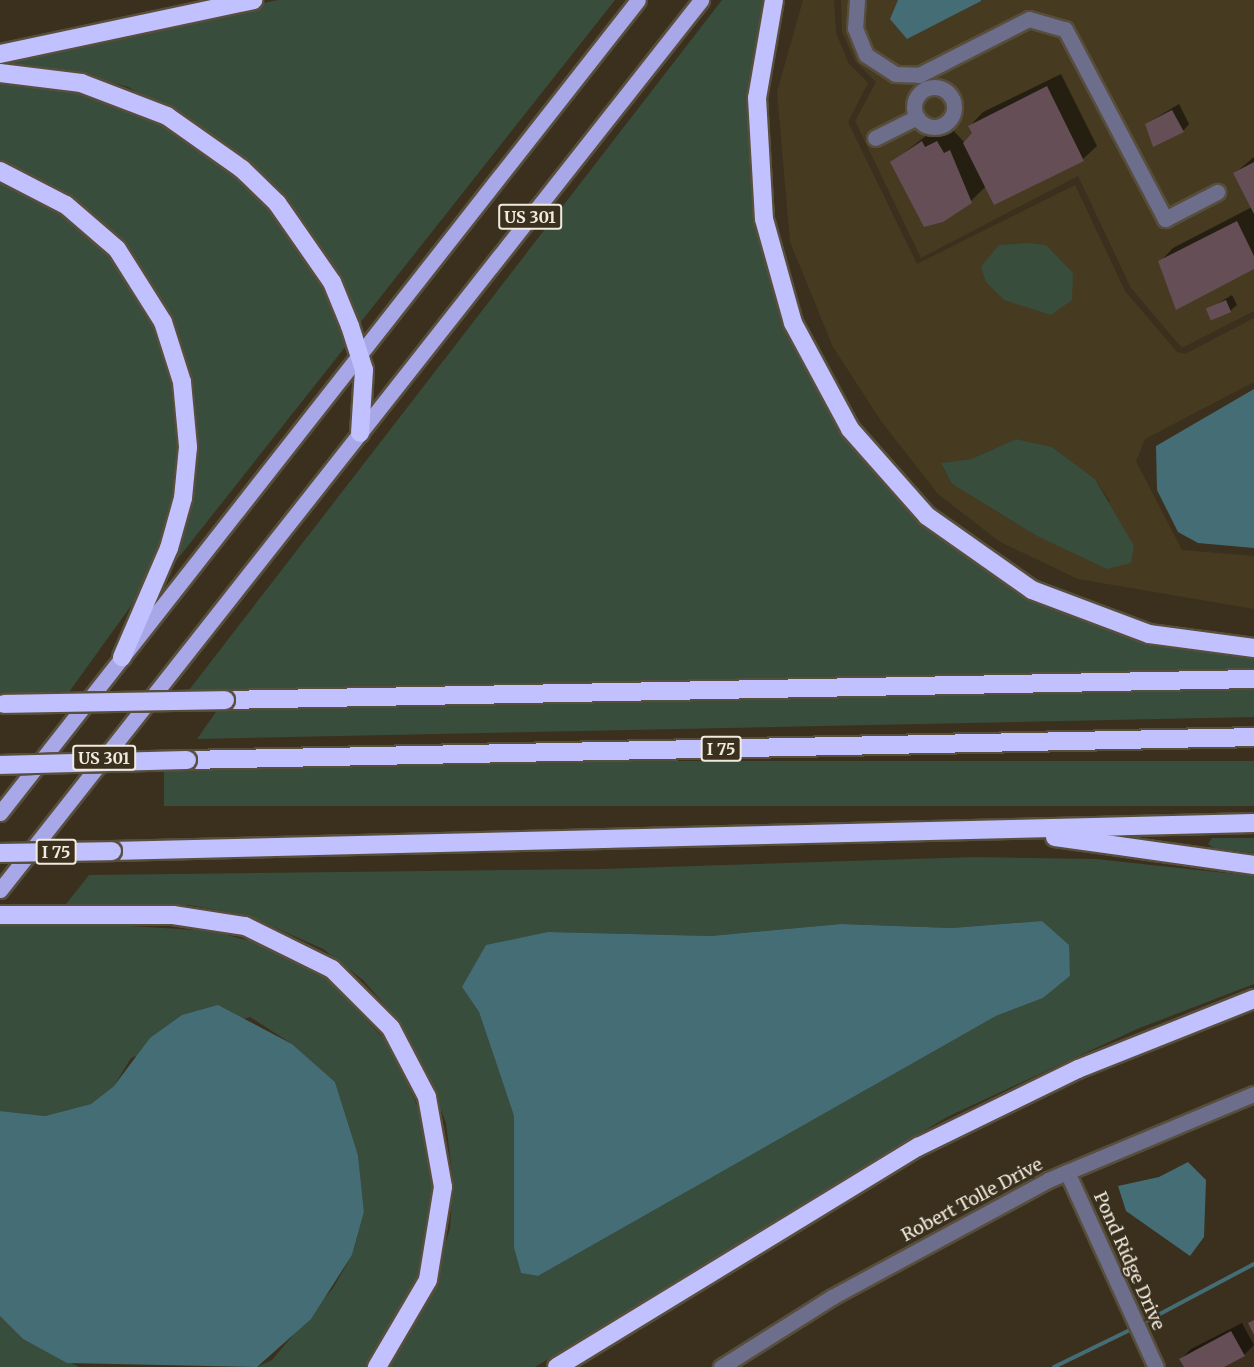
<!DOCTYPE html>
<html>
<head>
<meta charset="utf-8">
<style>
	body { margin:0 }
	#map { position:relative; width:1254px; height:1367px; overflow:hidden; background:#3a301d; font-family:Merriweather,serif }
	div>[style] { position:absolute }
	.built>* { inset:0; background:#463a21 }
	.green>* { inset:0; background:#384d3c; transform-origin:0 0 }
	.water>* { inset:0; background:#456d76 }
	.shadow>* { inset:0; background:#0007 }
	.stream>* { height:4px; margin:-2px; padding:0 2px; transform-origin:2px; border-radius:2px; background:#456d76 }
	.building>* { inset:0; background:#654e56; transform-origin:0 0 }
	.roads { filter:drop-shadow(2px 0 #574e3c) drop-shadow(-2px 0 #574e3c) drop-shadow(0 2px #574e3c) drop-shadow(0 -2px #574e3c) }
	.minor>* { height:15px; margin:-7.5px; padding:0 7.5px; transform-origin:7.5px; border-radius:7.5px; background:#6d6d8c }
	.minor>.ring { margin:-7.5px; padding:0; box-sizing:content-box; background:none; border:15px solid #6d6d8c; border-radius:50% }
	.major>* { height:15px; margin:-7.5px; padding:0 7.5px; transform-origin:7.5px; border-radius:7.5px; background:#a8a8e8 }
	.highway>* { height:18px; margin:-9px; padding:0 9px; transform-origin:9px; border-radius:9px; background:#c1c1ff }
	.bridges { filter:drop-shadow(2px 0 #574e3c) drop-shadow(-2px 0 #574e3c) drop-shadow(0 2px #574e3c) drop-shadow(0 -2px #574e3c) }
	.highway-bridge>* { height:18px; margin:-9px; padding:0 9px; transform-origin:9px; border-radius:9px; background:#c1c1ff }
	span { translate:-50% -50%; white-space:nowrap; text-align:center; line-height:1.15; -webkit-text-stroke:4.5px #3a301d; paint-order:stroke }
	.shield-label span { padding:2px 4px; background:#3a301d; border:2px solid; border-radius:4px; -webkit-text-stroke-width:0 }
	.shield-label { font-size:16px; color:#f1eadf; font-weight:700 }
	.street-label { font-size:18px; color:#f1eadf }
</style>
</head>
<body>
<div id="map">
	<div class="built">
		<i style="clip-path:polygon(evenodd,803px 0,834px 0,836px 33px,849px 64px,868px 83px,848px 122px,917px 264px,1075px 185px,1125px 291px,1177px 352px,1185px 354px,1254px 318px,1254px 382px,1145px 439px,1136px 461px,1182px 550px,1254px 556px,1254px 609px,1078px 579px,1000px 542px,938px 494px,881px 421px,833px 347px,790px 242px,777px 92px,803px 0,1016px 439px,1052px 447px,1095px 479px,1110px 501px,1037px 536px,952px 484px,941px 463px,971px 459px,1016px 439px)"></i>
		<i style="clip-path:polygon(1254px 0,1254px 311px,1182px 348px,1131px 288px,1078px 176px,921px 258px,855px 121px,876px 82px,855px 61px,842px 32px,841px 0)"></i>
	</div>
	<div class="green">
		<i style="clip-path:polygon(278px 0,615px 0,360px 323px,306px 225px,226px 143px,128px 87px,71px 71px,0 64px,0 59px)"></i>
		<i style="clip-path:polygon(722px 0,768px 0,752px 155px,762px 243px,798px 351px,853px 443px,1031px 595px,1254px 654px,1254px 671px,189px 690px)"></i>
		<i style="clip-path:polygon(0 77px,50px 81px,155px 116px,255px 186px,327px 286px,349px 342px,176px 561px,172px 559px,192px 485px,162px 304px,101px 223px,44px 182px,0 164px)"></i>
		<i style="clip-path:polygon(0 178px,73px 217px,118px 262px,154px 321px,172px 367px,181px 462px,170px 522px,136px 599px,69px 692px,0 693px)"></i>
		<i style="clip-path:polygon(1027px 243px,1046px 245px,1073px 273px,1072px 300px,1051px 315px,1004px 300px,986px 282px,981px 267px,999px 245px)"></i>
		<i style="clip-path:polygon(1016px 439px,1052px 447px,1095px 479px,1134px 546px,1131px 563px,1107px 569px,1037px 536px,952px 484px,941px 463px,971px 459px)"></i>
		<i style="clip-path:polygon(1254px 684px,1254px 717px,197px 739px,218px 709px,342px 702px)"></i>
		<i style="left:1254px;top:761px;width:45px;height:1090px;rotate:90deg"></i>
		<i style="clip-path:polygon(1212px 838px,1254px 838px,1254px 853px,1214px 848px,1208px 844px)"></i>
		<i style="clip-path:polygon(evenodd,975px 857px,1096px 859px,1254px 876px,1254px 984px,1137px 1029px,947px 1117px,535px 1367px,386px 1367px,434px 1281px,450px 1228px,453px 1181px,446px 1123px,425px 1068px,398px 1020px,363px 980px,323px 949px,249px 916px,189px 905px,66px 904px,89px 875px,603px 869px,975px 857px,1042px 921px,1069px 961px,1070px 976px,1043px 998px,996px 1016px,538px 1276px,521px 1273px,514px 1248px,514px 1116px,479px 1012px,462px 987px,548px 932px,711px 936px,841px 924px,952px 928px,1042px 921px)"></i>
		<i style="clip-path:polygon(114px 925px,213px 931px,275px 948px,327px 979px,390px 1045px,425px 1123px,434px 1192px,420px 1279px,368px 1367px,257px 1367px,272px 1360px,333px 1288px,352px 1255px,364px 1212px,358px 1155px,335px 1082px,292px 1044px,250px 1017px,131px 1058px,114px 1086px,91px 1104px,45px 1116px,0 1111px,0 926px)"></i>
		<i style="clip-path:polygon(0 1316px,23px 1339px,79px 1367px,0 1367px)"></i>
	</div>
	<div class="water">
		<i style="clip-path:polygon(898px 0,981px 0,981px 1px,907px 39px,890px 19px)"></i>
		<i style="clip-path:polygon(1254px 389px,1254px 548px,1198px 543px,1178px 532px,1157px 490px,1156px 446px)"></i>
		<i style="clip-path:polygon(1042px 921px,1069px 945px,1070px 976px,1043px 998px,996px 1016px,538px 1276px,521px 1273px,514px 1248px,514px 1116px,479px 1012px,462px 987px,486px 945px,548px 932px,711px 936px,841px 924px,952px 928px)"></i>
		<i style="clip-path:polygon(218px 1005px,292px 1044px,335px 1082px,358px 1155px,364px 1212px,352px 1255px,311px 1319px,257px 1367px,67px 1363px,23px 1339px,0 1316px,0 1111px,45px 1116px,91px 1104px,114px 1086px,150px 1038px,182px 1015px)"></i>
		<i style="clip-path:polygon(1188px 1162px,1206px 1180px,1204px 1237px,1190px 1256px,1126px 1211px,1118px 1186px,1159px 1177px)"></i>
	</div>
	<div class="shadow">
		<i style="clip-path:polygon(1061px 74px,1097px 146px,1083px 159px,986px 186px,971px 201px,892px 162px,935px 129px,938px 135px,951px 128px,965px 143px,974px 133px,970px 126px,983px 112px)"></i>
		<i style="clip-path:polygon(1179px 104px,1189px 124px,1183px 131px,1146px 124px)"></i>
		<i style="clip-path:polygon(1254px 157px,1254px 268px,1160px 262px,1173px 248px,1252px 207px,1235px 173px)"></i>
		<i style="clip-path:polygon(1232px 295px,1237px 305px,1230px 311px,1208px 309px)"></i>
		<i style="clip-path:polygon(1242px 1323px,1254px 1345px,1244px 1355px,1221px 1367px,1186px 1367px,1181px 1359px,1191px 1349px)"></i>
	</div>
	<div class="stream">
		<i style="left:1141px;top:1324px;width:128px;rotate:-28deg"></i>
		<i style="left:1054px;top:1367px;width:89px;rotate:-26deg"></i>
	</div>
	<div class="building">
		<i style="clip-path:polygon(1047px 86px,1084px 161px,994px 205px,963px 143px,972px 133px,968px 126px)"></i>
		<i style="clip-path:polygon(1172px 110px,1184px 132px,1153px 147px,1145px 124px)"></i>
		<i style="clip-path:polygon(922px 141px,925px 147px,937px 141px,944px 153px,950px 150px,972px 203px,943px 222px,924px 227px,890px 162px)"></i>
		<i style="clip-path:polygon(1254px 162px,1254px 214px,1233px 173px)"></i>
		<i style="clip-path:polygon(1237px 221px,1254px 256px,1254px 269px,1176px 310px,1158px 261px)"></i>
		<i style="left:1226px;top:300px;width:13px;height:22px;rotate:67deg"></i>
		<i style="clip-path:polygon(1254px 1320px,1254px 1335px,1248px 1323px)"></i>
		<i style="clip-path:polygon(1231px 1331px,1245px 1356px,1224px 1367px,1184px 1367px,1179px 1359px)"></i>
	</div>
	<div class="roads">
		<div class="minor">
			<i style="left:857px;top:0;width:28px;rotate:94deg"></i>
			<i style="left:855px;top:28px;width:29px;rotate:68deg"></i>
			<i style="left:866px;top:55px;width:35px;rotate:33deg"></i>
			<i style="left:895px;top:74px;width:24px;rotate:2deg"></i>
			<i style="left:919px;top:75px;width:123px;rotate:-27deg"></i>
			<i style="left:1029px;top:19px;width:37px;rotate:16deg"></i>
			<i style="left:1065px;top:29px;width:215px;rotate:62.2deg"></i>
			<i style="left:1165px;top:219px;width:59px;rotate:-27.4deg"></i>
			<i class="ring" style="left:914px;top:87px;width:25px;height:25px"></i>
			<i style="left:875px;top:138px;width:47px;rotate:-26.6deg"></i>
			<i style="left:1067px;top:1172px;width:214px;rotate:65.5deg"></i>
			<i style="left:721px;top:1367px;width:131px;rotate:-32.2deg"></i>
			<i style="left:832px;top:1297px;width:246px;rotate:-28.4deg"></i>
			<i style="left:1048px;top:1180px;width:223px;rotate:-22.7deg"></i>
		</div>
		<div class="major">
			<i style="left:0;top:813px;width:1033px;rotate:-51.88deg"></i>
			<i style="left:0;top:890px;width:1133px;rotate:-51.77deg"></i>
		</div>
		<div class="highway">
			<i style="left:774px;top:0;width:99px;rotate:99.8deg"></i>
			<i style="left:757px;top:98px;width:121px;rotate:86.7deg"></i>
			<i style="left:764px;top:219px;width:108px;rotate:74.4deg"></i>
			<i style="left:793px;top:323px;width:120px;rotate:61.7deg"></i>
			<i style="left:850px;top:429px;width:116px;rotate:48.5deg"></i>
			<i style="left:927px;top:516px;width:128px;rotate:35.2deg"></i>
			<i style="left:1032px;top:590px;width:125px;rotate:20.6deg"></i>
			<i style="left:1149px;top:634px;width:106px;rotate:7.6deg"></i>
			<i style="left:0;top:54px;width:259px;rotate:-12deg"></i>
			<i style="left:0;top:73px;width:82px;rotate:7deg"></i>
			<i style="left:81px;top:83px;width:92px;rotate:21deg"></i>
			<i style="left:167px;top:116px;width:92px;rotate:35.2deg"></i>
			<i style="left:242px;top:169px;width:49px;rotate:44.2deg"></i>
			<i style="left:277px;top:203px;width:96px;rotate:55.2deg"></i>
			<i style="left:332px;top:282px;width:48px;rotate:67.8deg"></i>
			<i style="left:350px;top:326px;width:46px;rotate:72.3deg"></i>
			<i style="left:364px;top:370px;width:63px;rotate:93.6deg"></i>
			<i style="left:0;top:171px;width:74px;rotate:27.3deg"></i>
			<i style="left:66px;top:205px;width:67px;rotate:40.8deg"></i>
			<i style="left:117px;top:249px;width:86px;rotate:57.8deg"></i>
			<i style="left:163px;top:322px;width:63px;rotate:72.4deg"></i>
			<i style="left:182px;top:382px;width:65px;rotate:84.7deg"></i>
			<i style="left:188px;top:447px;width:51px;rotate:95.6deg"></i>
			<i style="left:183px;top:498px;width:52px;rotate:105.6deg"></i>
			<i style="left:169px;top:548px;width:119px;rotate:113.3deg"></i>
			<i style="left:225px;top:700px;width:1029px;rotate:-1.17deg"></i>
			<i style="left:187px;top:760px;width:1067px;rotate:-1.23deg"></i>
			<i style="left:1055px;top:837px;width:201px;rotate:8deg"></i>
			<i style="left:112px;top:851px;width:1142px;rotate:-1.4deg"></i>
			<i style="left:0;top:915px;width:173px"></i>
			<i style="left:173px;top:915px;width:73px;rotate:8.7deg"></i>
			<i style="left:245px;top:926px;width:97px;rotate:26.3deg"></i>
			<i style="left:332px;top:969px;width:83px;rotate:45deg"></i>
			<i style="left:391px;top:1028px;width:78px;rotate:62.4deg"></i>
			<i style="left:427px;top:1097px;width:91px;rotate:79.9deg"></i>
			<i style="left:443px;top:1187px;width:94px;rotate:99.2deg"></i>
			<i style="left:428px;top:1280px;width:101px;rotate:120.4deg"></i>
			<i style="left:557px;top:1367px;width:423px;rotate:-31.4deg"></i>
			<i style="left:918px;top:1147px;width:178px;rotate:-26deg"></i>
			<i style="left:1078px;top:1069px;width:189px;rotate:-21.7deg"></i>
		</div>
	</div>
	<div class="bridges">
		<div class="highway-bridge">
			<i style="left:4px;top:704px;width:221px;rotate:-1deg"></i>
			<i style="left:0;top:765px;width:187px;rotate:-1.5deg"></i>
			<i style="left:0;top:853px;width:112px;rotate:-1deg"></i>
		</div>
	</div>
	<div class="shield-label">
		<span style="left:530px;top:217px">US 301</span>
		<span style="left:721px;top:749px">I 75</span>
		<span style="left:104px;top:758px">US 301</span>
		<span style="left:56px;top:852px">I 75</span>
	</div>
	<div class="street-label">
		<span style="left:972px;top:1200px;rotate:-28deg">Robert Tolle Drive</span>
		<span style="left:1129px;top:1261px;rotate:66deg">Pond Ridge Drive</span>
	</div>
</div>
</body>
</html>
